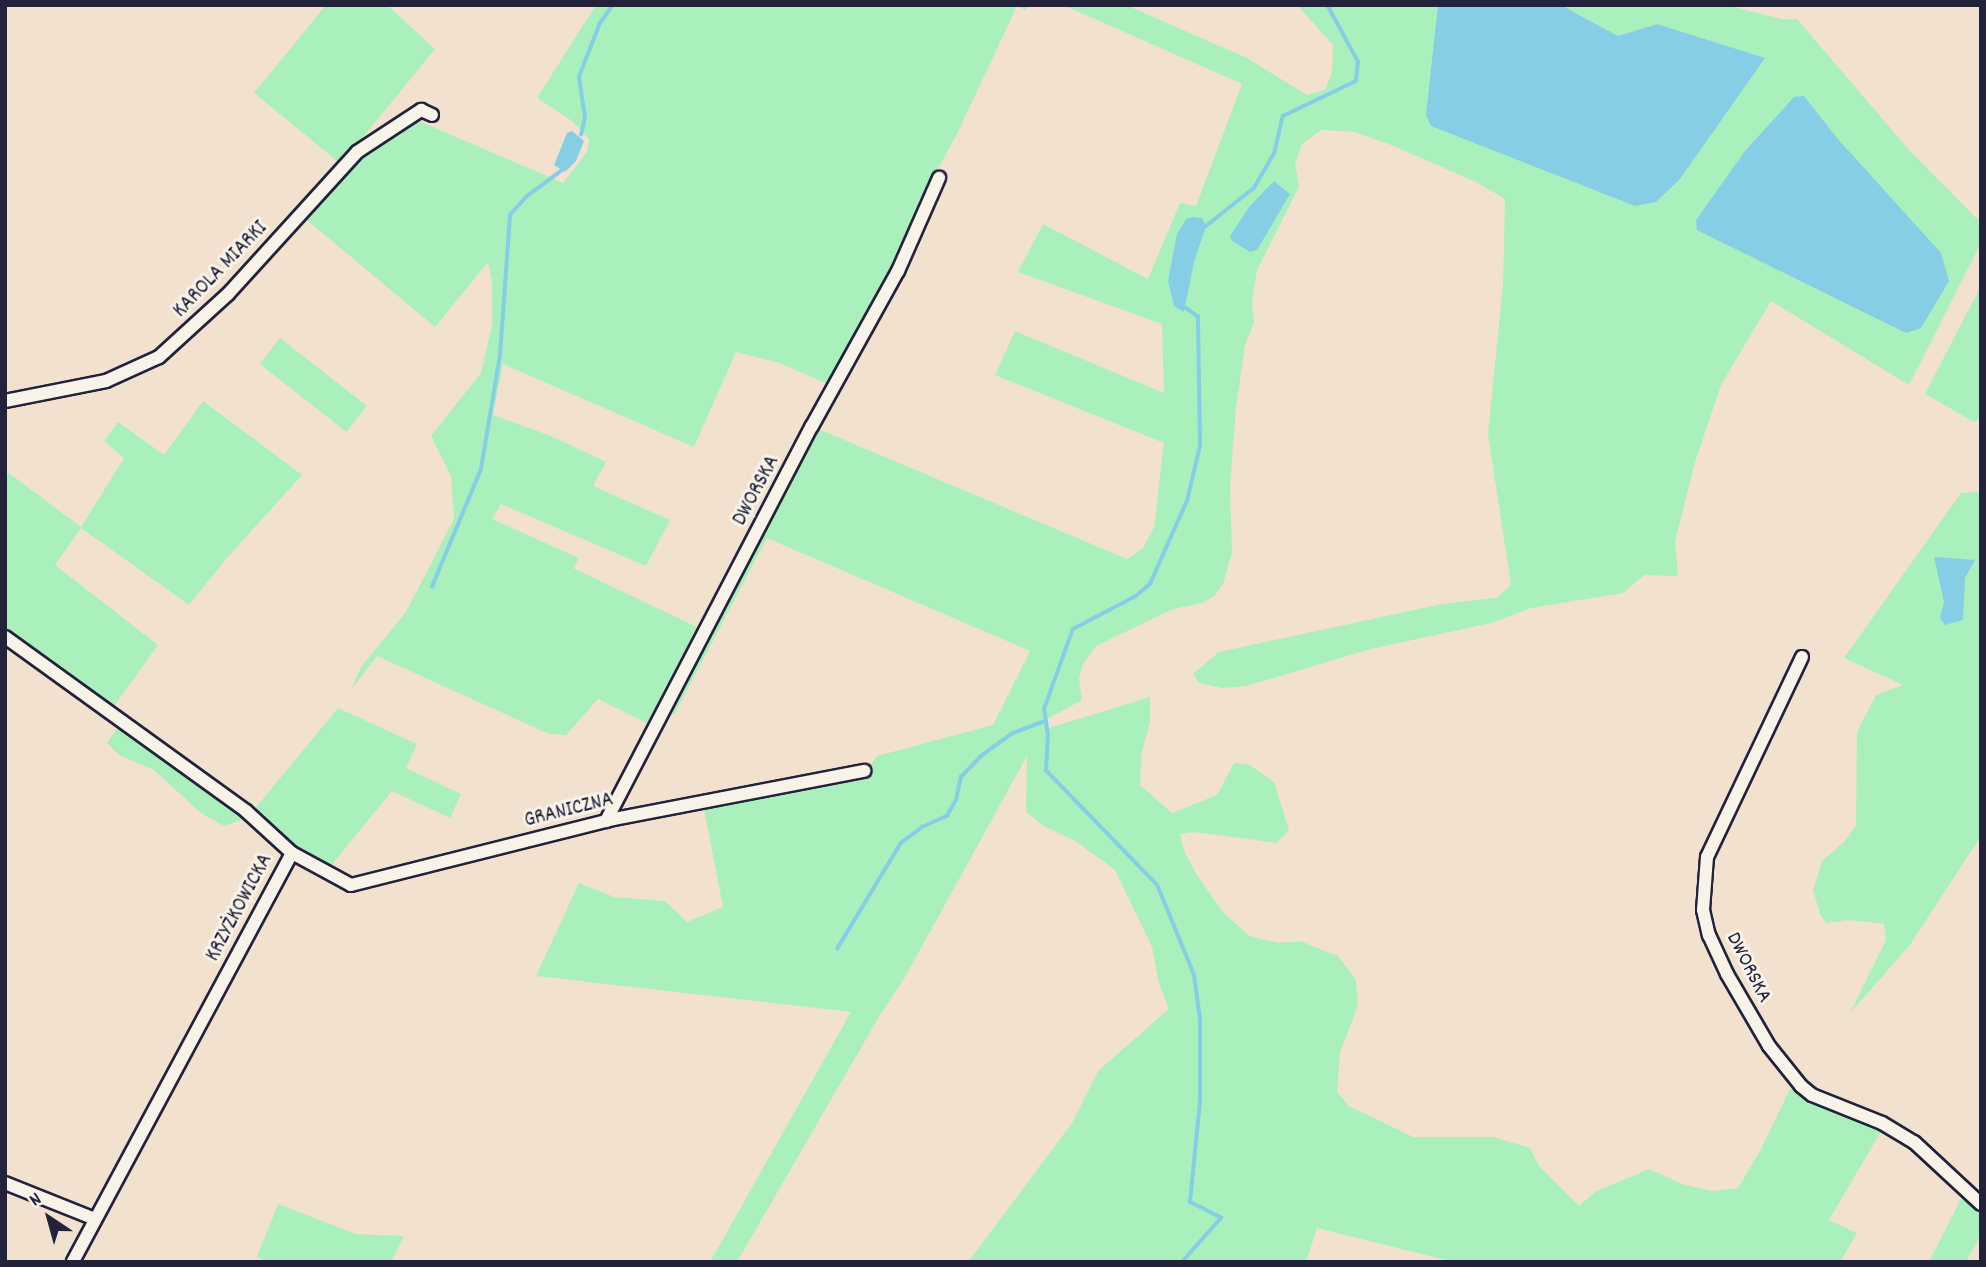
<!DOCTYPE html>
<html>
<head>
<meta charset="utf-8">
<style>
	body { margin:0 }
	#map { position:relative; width:1986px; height:1267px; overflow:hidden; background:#f2e1cf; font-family:Dekko,sans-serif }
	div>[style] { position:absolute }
	.green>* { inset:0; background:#aaf0bc; transform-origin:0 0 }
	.water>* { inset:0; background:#85cee6 }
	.stream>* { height:3.5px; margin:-1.75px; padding:0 1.75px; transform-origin:1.75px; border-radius:1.75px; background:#85cee6 }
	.roads { filter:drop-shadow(2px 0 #22223b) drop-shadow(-2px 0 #22223b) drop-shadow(0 2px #22223b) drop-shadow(0 -2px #22223b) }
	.street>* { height:12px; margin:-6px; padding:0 6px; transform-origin:6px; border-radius:6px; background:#f7f3e8 }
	span { translate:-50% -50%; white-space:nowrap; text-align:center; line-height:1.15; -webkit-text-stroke:6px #f7f3e8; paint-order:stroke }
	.street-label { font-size:21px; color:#22223b }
	.frame { position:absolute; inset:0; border:7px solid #22223b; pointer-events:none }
	.north { position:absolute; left:14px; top:1183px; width:70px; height:70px; -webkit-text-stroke:5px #f7f3e8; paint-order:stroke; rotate:324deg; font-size:19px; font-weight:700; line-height:28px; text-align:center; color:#22223b }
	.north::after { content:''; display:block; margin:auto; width:24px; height:32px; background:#22223b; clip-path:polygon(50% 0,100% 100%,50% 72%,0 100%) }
</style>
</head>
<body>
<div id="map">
	<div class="green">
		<i style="clip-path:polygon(326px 5px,387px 5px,435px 49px,341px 164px,254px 93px)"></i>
		<i style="clip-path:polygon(596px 5px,1029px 5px,1025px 10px,1017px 6px,957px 134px,920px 201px,881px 294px,830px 385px,780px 363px,736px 352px,694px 447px,503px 364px,493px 415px,551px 436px,606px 462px,593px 486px,670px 520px,646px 566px,501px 504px,492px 519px,579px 558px,573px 568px,697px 627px,647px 723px,598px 699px,566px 735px,549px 734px,377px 656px,351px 690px,361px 667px,406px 612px,454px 519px,451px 476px,431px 436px,481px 373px,492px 325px,492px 281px,488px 262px,435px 327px,302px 216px,363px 150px,419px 121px,563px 183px,587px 152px,589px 139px,572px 121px,537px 98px)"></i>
		<i style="clip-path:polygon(1063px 5px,1126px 5px,1247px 58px,1307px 95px,1325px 90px,1332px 72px,1333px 45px,1297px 5px,1438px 5px,1436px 26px,1680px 179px,1764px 58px,1657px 24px,1618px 36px,1561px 5px,1726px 5px,1782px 19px,1797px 19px,1910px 151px,1976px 218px,1981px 219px,1981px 243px,1909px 385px,1771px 301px,1721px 385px,1695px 462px,1675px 541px,1678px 576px,1644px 575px,1623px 593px,1531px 608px,1491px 623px,1371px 649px,1246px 686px,1223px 688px,1199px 683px,1193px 674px,1219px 652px,1442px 604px,1496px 598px,1511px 585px,1488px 434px,1503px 285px,1505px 199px,1478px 183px,1394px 146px,1355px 132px,1321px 130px,1302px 144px,1295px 163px,1299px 187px,1257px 270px,1252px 302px,1254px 323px,1245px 345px,1236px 408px,1230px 486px,1232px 552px,1223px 584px,1214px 596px,1202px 603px,1173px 609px,1096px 646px,1083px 664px,1079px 679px,1082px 700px,1045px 720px,1049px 728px,1150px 697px,1150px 722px,1142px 751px,1140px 785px,1172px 813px,1217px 795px,1234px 763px,1248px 764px,1274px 782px,1289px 830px,1277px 843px,1194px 832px,1180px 834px,1185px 853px,1197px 875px,1223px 912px,1249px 936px,1278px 943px,1300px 941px,1338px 956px,1356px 980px,1358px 1005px,1340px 1053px,1337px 1092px,1349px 1106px,1413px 1137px,1493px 1137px,1530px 1148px,1539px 1166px,1579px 1206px,1595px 1192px,1649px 1169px,1682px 1184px,1712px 1191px,1738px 1188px,1760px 1151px,1790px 1089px,1811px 1101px,1883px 1128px,1829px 1220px,1857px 1233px,1840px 1262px,1454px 1262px,1317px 1228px,1306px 1262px,968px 1262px,1072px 1123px,1098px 1071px,1169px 1009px,1159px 984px,1152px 947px,1115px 870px,1077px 842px,1044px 826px,1026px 812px,1027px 756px,905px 977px,880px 1015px,737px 1262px,710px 1262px,851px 1012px,536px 976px,579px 883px,614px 897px,665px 901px,687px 922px,723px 907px,704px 809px,860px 780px,877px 756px,993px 725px,1030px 651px,767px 538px,674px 715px,666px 712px,816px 428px,1127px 559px,1143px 548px,1154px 527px,1164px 443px,995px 375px,1015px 331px,1164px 393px,1162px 324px,1018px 272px,1043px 224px,1148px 279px,1180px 203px,1196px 206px,1242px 84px)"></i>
		<i style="clip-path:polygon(1981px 286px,1981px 419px,1974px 422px,1925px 394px)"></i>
		<i style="left:280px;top:338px;width:110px;height:33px;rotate:38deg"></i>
		<i style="clip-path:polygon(203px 401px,302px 475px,226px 559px,189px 605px,81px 528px,55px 565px,158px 645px,112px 709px,5px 631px,5px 477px,9px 473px,81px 527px,124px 458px,104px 441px,118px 422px,164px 455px)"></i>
		<i style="clip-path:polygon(1981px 491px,1981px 836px,1910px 945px,1850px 1013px,1886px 940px,1884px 924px,1848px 920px,1826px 923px,1820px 914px,1813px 890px,1822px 861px,1845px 841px,1856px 825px,1857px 732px,1876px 695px,1903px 685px,1844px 658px,1961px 493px)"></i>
		<i style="clip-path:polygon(338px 708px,417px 744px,406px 768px,461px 794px,450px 818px,392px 791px,329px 868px,292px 845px,253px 811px)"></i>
		<i style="clip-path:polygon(119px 726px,217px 796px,240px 814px,241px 820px,224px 826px,202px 814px,154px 770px,119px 755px,107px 743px)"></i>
		<i style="clip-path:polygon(1963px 1195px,1981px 1212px,1981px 1234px,1966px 1262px,1929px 1262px)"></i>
		<i style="clip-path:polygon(278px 1204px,356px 1234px,404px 1236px,391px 1262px,268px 1262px,257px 1257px)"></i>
	</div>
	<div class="water">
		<i style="clip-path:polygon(1438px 5px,1561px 5px,1618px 36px,1657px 24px,1765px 58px,1680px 179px,1656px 202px,1635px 206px,1431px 126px,1426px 115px)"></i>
		<i style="clip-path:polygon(1804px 96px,1837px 138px,1941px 253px,1949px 281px,1921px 328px,1906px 333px,1697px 230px,1696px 220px,1745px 151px,1794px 97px)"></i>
		<i style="clip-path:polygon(572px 131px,584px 141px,576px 161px,565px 172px,554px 165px,567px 133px)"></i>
		<i style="clip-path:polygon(1274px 181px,1290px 194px,1257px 250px,1250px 252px,1232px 241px,1230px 236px,1249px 207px)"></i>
		<i style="clip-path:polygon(1192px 217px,1202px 218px,1206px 226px,1194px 262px,1184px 312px,1174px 306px,1168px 281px,1177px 234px,1186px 219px)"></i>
		<i style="clip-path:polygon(1934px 557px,1975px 560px,1965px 578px,1963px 620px,1945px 625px,1940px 618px,1944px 602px)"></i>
	</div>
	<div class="stream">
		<i style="left:581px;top:135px;width:17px;rotate:-77deg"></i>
		<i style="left:585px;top:118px;width:41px;rotate:-98.3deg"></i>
		<i style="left:579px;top:77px;width:58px;rotate:-68.7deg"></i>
		<i style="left:600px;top:23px;width:22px;rotate:-54deg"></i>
		<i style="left:1206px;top:226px;width:61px;rotate:-38.4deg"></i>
		<i style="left:1254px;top:188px;width:39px;rotate:-60deg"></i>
		<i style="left:1274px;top:154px;width:39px;rotate:-77deg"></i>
		<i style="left:1283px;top:116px;width:81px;rotate:-25.6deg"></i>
		<i style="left:1356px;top:81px;width:19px;rotate:-84deg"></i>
		<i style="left:1358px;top:62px;width:65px;rotate:-118.5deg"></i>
		<i style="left:432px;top:587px;width:128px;rotate:-67.4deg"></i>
		<i style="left:481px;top:469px;width:116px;rotate:-80.5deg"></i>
		<i style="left:500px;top:355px;width:140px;rotate:-85.9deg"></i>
		<i style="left:510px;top:215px;width:24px;rotate:-48deg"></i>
		<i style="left:526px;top:197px;width:44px;rotate:-36.6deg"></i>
		<i style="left:837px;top:949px;width:124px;rotate:-58.9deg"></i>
		<i style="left:901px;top:843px;width:26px;rotate:-37deg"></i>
		<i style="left:922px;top:827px;width:27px;rotate:-24deg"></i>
		<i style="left:947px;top:816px;width:18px;rotate:-61deg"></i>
		<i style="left:956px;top:800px;width:24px;rotate:-78deg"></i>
		<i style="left:961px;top:777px;width:29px;rotate:-46deg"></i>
		<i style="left:981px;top:756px;width:37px;rotate:-36deg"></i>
		<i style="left:1011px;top:734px;width:36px;rotate:-21deg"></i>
		<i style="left:1182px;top:1262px;width:59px;rotate:-48.4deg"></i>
		<i style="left:1221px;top:1218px;width:35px;rotate:-153deg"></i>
		<i style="left:1190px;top:1202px;width:100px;rotate:-84.3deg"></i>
		<i style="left:1200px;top:1102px;width:83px;rotate:-90deg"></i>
		<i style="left:1200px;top:1019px;width:44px;rotate:-97.8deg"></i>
		<i style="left:1194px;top:975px;width:97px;rotate:-112.3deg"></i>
		<i style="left:1157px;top:885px;width:159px;rotate:-134.2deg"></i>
		<i style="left:1046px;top:771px;width:35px;rotate:-87deg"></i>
		<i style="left:1048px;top:736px;width:27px;rotate:-98deg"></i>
		<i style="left:1044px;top:709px;width:85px;rotate:-70.1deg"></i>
		<i style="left:1073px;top:629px;width:71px;rotate:-27.6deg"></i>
		<i style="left:1136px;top:596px;width:18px;rotate:-41deg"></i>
		<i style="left:1150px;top:584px;width:91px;rotate:-66deg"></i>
		<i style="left:1187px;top:501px;width:57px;rotate:-76.7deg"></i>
		<i style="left:1200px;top:446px;width:129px;rotate:-90.9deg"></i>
		<i style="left:1198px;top:317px;width:14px;rotate:-144deg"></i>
	</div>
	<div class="roads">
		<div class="street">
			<i style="left:5px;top:401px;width:103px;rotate:-11.2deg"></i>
			<i style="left:106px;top:381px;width:58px;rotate:-24.4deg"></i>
			<i style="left:159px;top:357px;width:93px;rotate:-42.4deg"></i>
			<i style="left:228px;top:294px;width:192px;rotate:-47.7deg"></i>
			<i style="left:357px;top:152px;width:77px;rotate:-33.3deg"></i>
			<i style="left:421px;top:110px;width:12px;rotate:24deg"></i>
			<i style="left:5px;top:637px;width:297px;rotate:35.8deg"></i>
			<i style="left:246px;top:811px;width:62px;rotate:42.4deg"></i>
			<i style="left:292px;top:853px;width:464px;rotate:118.2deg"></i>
			<i style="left:1802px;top:657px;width:221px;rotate:115.4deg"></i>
			<i style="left:1707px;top:857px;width:53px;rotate:94.3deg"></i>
			<i style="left:1703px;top:910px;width:26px;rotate:77deg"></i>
			<i style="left:1709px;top:935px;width:43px;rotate:65.2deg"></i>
			<i style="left:1727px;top:974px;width:83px;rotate:59.7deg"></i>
			<i style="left:1769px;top:1046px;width:51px;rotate:51.3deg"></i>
			<i style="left:1801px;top:1086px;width:14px;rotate:39deg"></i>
			<i style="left:1812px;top:1095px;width:75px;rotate:21.8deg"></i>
			<i style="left:1882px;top:1123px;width:37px;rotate:31deg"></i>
			<i style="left:1914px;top:1142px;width:91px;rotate:42.8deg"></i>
			<i style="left:606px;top:821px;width:445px;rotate:-62.5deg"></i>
			<i style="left:812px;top:426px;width:177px;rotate:-61deg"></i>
			<i style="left:898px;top:271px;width:102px;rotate:-66.2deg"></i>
			<i style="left:292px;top:853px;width:67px;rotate:28.5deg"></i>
			<i style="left:351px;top:885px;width:271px;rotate:-14.1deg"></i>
			<i style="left:614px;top:819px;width:255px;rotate:-10.9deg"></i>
			<i style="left:5px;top:1183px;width:97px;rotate:21.8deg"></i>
		</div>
	</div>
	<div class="street-label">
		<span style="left:221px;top:270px;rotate:-46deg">KAROLA MIARKI</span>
		<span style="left:757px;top:491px;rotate:-62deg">DWORSKA</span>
		<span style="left:569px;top:811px;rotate:-14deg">GRANICZNA</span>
		<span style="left:240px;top:908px;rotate:-62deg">KRZYŻKOWICKA</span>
		<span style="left:1748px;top:968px;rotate:63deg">DWORSKA</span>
	</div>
	<div class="frame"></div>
	<div class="north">N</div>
</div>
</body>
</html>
